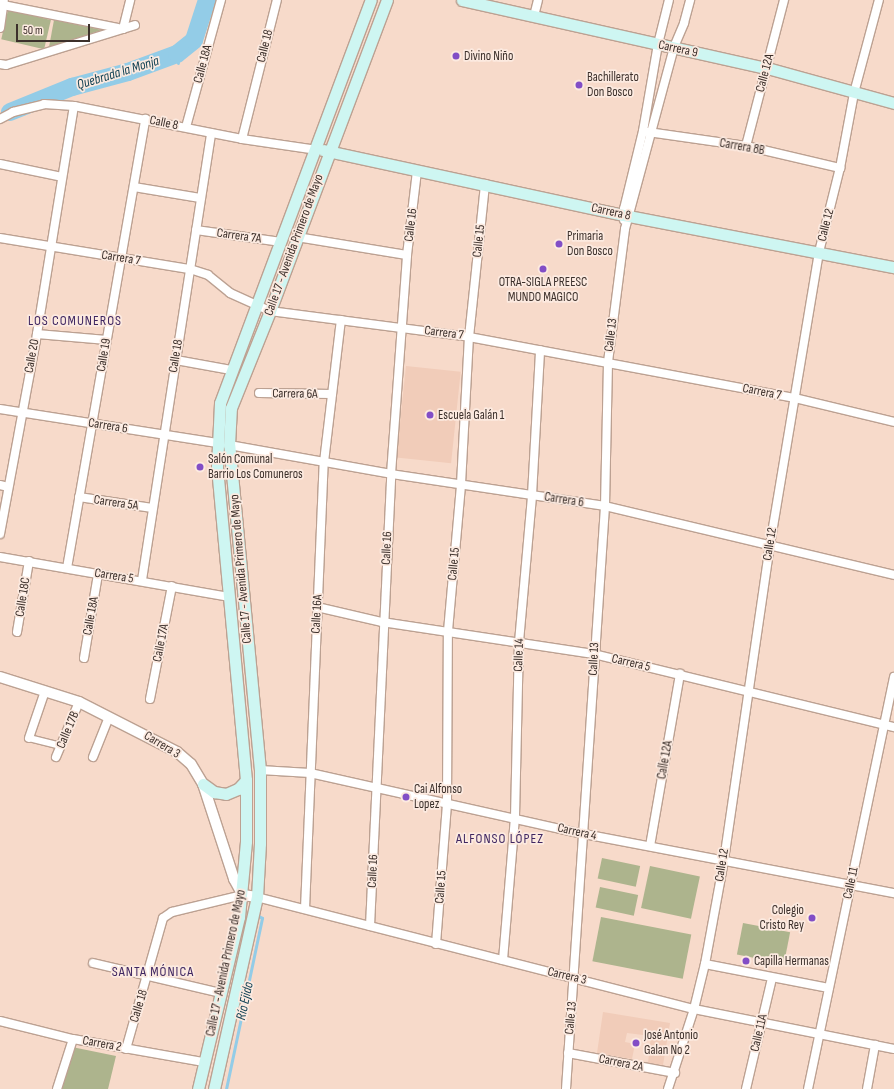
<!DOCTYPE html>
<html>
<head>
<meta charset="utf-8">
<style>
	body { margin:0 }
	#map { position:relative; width:894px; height:1089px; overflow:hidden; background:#f7daca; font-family:"Sofia Sans Condensed",sans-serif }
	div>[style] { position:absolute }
	.built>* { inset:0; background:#f1ccb9; transform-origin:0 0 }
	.green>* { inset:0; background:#adb48d; transform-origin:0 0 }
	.stream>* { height:3px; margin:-1.5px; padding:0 1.5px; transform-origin:1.5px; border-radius:1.5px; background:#93cce7 }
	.river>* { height:18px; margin:-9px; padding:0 9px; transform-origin:9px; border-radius:9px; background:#93cce7 }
	.roads { filter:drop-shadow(1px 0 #bca192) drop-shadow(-1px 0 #bca192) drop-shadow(0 1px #bca192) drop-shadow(0 -1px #bca192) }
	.pedestrian>* { height:6px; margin:-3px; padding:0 3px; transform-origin:3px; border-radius:3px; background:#fff }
	.minor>* { height:8px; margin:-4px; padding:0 4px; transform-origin:4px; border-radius:4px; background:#fff }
	.tertiary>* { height:10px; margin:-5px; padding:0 5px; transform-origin:5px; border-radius:5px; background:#fff }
	.secondary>* { height:11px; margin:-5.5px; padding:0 5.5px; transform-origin:5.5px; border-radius:5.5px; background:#cef6f2 }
	.dots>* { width:11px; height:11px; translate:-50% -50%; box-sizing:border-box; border:2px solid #fceae0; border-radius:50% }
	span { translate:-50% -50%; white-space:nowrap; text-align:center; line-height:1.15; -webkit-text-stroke:3.5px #fceae0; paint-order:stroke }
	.street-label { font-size:13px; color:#3c302b }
	.poi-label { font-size:13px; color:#3c302b }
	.left { translate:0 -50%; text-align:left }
	.right { translate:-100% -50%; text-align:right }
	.water-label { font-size:14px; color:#0b3d50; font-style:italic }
	.neighbourhood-label { font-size:14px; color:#3f2661; letter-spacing:1px }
	.scale { position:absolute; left:16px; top:24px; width:74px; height:18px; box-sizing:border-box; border:2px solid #3c302b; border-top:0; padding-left:5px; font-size:12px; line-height:14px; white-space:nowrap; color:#3c302b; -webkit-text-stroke:3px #fceae0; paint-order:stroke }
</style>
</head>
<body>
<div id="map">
	<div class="built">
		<i style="left:406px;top:366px;width:55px;height:92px;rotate:6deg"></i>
		<i style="clip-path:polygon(603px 1012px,670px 1023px,663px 1065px,648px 1063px,651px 1036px,627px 1033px,625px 1042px,635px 1044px,632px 1059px,597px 1053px)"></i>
	</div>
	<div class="green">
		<i style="left:8px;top:10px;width:44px;height:30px;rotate:13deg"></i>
		<i style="clip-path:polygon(54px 20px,102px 30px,49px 47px)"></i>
		<i style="left:602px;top:858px;width:39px;height:21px;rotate:12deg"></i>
		<i style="left:650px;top:866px;width:51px;height:43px;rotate:12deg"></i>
		<i style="left:600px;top:887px;width:39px;height:21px;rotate:12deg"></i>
		<i style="left:601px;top:917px;width:92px;height:45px;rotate:11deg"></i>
		<i style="left:743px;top:923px;width:48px;height:32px;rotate:11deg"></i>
		<i style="clip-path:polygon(72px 1047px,116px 1056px,108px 1089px,61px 1089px)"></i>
	</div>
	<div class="stream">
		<i style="left:177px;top:54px;width:9px;rotate:84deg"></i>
		<i style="left:226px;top:1089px;width:175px;rotate:-78.1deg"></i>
		<i style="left:262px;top:918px;width:6px;rotate:-149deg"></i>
	</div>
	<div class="river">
		<i style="left:10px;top:112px;width:67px;rotate:-22deg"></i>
		<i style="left:72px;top:87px;width:58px;rotate:-15deg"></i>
		<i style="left:128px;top:72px;width:52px;rotate:-20.2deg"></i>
		<i style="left:177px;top:54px;width:22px;rotate:-39deg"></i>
		<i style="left:194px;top:40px;width:42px;rotate:-72deg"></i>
	</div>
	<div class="roads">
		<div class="pedestrian">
			<i style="left:29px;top:738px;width:33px;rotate:14deg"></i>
		</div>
		<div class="minor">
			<i style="left:3px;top:5px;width:117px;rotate:11.3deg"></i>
			<i style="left:534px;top:16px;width:16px;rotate:-76deg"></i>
			<i style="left:0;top:28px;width:27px;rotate:-82deg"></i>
			<i style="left:123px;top:29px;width:30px;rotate:-76deg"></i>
			<i style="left:0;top:64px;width:6px;rotate:9deg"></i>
			<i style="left:6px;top:65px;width:135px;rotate:-17.2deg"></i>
			<i style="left:0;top:119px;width:15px;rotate:-28deg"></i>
			<i style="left:13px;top:112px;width:32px;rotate:-14deg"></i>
			<i style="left:44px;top:104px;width:30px;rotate:4deg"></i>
			<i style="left:74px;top:106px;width:171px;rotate:11.1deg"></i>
			<i style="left:242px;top:139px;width:76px;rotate:8.3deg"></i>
			<i style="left:186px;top:127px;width:132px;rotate:-74.6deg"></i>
			<i style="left:648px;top:132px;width:99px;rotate:8.1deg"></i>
			<i style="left:746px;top:146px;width:97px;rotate:13.2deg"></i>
			<i style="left:242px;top:139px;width:143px;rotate:-75.9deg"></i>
			<i style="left:746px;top:146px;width:151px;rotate:-75.4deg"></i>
			<i style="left:0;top:164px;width:63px;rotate:11.8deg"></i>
			<i style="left:134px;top:187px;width:67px;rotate:9.5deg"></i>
			<i style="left:624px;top:220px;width:11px;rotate:-90deg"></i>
			<i style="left:624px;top:209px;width:80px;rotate:-76.3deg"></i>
			<i style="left:643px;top:131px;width:88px;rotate:-80.2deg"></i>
			<i style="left:658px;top:44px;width:45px;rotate:-76deg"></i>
			<i style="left:196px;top:230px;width:86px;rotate:8deg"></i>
			<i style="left:297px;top:237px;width:111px;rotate:9.3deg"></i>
			<i style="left:0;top:238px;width:193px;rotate:9.3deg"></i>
			<i style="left:190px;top:269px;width:19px;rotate:18deg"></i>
			<i style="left:208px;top:275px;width:28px;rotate:39deg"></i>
			<i style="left:230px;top:293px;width:44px;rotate:24.2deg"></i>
			<i style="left:270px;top:311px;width:201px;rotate:7.4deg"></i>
			<i style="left:469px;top:337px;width:332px;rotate:10.6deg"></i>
			<i style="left:795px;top:398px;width:102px;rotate:13.6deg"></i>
			<i style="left:37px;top:334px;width:70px;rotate:4.9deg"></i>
			<i style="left:176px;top:360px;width:56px;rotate:10.3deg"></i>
			<i style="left:259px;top:393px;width:73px;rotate:0.8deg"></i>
			<i style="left:0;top:409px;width:220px;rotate:8.9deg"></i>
			<i style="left:229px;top:445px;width:165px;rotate:10.1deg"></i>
			<i style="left:391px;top:474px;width:216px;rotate:8.5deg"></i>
			<i style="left:605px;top:506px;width:297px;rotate:13.4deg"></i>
			<i style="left:0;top:485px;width:8px;rotate:14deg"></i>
			<i style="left:79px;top:497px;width:74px;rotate:8.6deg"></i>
			<i style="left:0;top:534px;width:203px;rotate:-79.5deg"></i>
			<i style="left:37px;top:334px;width:231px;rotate:-80.8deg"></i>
			<i style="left:0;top:557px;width:232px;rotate:9.9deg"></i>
			<i style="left:67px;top:568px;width:456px;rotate:-80.1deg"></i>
			<i style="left:142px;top:580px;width:452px;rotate:-81.2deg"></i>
			<i style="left:317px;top:607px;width:67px;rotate:13deg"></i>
			<i style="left:382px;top:622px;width:214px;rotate:8.6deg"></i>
			<i style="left:594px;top:654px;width:309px;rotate:13.7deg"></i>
			<i style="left:17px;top:632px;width:72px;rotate:-80.4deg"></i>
			<i style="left:84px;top:658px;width:85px;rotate:-80.5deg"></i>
			<i style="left:150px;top:699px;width:115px;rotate:-79deg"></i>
			<i style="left:29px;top:738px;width:50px;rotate:-71.2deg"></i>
			<i style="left:56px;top:757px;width:60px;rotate:-67.3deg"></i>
			<i style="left:93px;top:757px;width:43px;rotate:-68.2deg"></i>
			<i style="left:260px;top:770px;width:50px;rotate:3.4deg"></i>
			<i style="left:310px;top:773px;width:281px;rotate:12.6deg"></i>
			<i style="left:584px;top:834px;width:316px;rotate:10.8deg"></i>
			<i style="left:650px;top:846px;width:175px;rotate:-80.1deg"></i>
			<i style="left:257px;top:897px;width:451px;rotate:14.4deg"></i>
			<i style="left:694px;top:1009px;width:204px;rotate:11.3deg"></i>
			<i style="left:305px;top:909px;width:447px;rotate:-87.6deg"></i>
			<i style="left:324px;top:462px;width:143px;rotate:-83.2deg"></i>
			<i style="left:370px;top:926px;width:452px;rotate:-87.3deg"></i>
			<i style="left:391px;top:474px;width:220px;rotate:-85.8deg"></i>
			<i style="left:407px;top:255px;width:85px;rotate:-83.2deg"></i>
			<i style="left:436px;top:944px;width:141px;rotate:-85.5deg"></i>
			<i style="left:447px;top:803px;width:172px;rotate:-89.7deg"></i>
			<i style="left:448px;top:631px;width:148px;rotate:-84.9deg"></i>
			<i style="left:461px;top:484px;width:147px;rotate:-86.9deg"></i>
			<i style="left:469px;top:337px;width:154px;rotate:-84deg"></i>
			<i style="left:503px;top:960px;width:144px;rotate:-85.2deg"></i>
			<i style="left:515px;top:817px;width:175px;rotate:-88.7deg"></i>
			<i style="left:519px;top:642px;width:148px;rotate:-84.9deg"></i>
			<i style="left:532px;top:495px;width:145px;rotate:-86.8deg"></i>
			<i style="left:93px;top:963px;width:131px;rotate:13.2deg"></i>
			<i style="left:705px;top:964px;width:126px;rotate:11deg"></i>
			<i style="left:0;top:1021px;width:75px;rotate:13.9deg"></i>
			<i style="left:73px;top:1039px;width:133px;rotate:10deg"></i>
			<i style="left:126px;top:1049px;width:136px;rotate:-74.2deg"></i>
			<i style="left:163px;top:918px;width:11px;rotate:-34deg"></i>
			<i style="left:172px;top:912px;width:73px;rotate:-13.5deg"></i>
			<i style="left:568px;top:1053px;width:109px;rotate:10.6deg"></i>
			<i style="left:57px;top:1089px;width:52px;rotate:-72.3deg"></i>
			<i style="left:566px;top:1089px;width:584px;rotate:-86.17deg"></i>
			<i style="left:605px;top:506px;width:144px;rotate:-88.8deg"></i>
			<i style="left:608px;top:362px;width:134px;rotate:-82.7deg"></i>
			<i style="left:625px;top:229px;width:188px;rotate:-74.9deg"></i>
			<i style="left:674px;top:47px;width:26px;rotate:-67deg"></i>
			<i style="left:684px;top:23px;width:24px;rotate:-75deg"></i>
			<i style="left:668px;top:1089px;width:84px;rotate:-72deg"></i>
			<i style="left:694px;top:1009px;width:46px;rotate:-76.3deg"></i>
			<i style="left:705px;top:964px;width:106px;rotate:-79.6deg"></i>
			<i style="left:724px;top:860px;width:318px;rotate:-81.7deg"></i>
			<i style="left:770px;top:545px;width:297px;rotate:-80.5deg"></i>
			<i style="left:819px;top:252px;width:87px;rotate:-76deg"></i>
			<i style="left:840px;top:168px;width:76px;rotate:-79.4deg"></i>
			<i style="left:854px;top:93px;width:96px;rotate:-75deg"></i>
			<i style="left:746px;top:1089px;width:114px;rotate:-76.8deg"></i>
			<i style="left:808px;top:1089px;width:421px;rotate:-78.2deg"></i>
			<i style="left:867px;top:1089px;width:45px;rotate:-79.7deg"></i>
		</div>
		<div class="tertiary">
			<i style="left:0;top:677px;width:83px;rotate:17.6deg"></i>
			<i style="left:79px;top:702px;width:110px;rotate:27deg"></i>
			<i style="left:177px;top:752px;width:18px;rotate:41deg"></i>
			<i style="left:191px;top:764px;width:23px;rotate:59deg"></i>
			<i style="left:203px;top:784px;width:100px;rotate:71.9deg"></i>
			<i style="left:234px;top:879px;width:18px;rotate:61deg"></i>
			<i style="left:243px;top:895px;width:14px;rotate:8deg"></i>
		</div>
		<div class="secondary">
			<i style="left:462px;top:0;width:312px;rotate:12.6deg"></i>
			<i style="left:767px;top:68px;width:132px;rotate:15.4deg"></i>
			<i style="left:323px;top:150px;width:307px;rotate:12.2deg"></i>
			<i style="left:623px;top:215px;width:276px;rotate:10.9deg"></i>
			<i style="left:203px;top:784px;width:14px;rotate:36deg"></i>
			<i style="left:214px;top:792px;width:12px;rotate:9deg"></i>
			<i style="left:226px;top:794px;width:13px;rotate:-23deg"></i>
			<i style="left:238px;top:789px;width:12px;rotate:-48deg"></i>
			<i style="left:198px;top:1089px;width:177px;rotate:-76.6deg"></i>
			<i style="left:239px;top:917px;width:76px;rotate:-84.7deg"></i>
			<i style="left:246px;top:841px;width:61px;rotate:-90deg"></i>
			<i style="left:246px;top:780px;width:314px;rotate:-95.3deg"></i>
			<i style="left:217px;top:467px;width:64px;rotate:-87.3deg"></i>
			<i style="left:220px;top:403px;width:430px;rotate:-69.5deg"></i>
			<i style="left:214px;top:1089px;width:197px;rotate:-77.4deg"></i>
			<i style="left:257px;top:897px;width:54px;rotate:-86.8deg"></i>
			<i style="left:260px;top:843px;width:73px;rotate:-90deg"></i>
			<i style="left:260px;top:770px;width:326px;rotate:-95.4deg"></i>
			<i style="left:229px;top:445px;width:37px;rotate:-87deg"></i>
			<i style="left:231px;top:408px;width:105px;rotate:-68.1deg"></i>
			<i style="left:270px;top:311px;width:332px;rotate:-69.4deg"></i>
		</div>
	</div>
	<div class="dots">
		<i style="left:456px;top:56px;background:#824ec6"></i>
		<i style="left:579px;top:85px;background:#824ec6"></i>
		<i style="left:559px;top:244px;background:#824ec6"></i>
		<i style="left:543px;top:269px;background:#824ec6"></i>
		<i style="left:430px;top:415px;background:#824ec6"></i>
		<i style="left:200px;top:467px;background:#824ec6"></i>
		<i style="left:406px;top:797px;background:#824ec6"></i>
		<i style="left:812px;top:918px;background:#824ec6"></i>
		<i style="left:746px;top:961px;background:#824ec6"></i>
		<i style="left:636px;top:1043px;background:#824ec6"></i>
	</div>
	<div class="street-label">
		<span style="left:265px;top:46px;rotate:-76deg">Calle 18</span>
		<span style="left:678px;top:49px;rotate:12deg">Carrera 9</span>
		<span style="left:203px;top:64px;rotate:-75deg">Calle 18A</span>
		<span style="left:765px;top:73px;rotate:-75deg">Calle 12A</span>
		<span style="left:164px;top:123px;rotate:12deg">Calle 8</span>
		<span style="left:742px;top:147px;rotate:10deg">Carrera 8B</span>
		<span style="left:611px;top:212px;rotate:12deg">Carrera 8</span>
		<span style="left:411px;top:225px;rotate:-83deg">Calle 16</span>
		<span style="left:826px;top:225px;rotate:-76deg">Calle 12</span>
		<span style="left:239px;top:236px;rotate:8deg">Carrera 7A</span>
		<span style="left:479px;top:241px;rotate:-84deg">Calle 15</span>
		<span style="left:294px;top:245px;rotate:-70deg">Calle 17 - Avenida Primero de Mayo</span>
		<span style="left:121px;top:258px;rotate:9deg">Carrera 7</span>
		<span style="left:444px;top:333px;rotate:7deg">Carrera 7</span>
		<span style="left:611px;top:335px;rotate:-83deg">Calle 13</span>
		<span style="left:104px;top:355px;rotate:-81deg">Calle 19</span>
		<span style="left:32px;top:356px;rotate:-80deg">Calle 20</span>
		<span style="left:176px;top:356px;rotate:-81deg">Calle 18</span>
		<span style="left:762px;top:392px;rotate:11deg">Carrera 7</span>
		<span style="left:295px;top:394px;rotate:1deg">Carrera 6A</span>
		<span style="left:108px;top:426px;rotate:9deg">Carrera 6</span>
		<span style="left:564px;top:500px;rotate:9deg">Carrera 6</span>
		<span style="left:116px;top:503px;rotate:8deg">Carrera 5A</span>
		<span style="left:770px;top:544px;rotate:-81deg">Calle 12</span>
		<span style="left:387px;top:548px;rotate:-87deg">Calle 16</span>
		<span style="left:454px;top:564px;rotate:-85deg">Calle 15</span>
		<span style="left:241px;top:569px;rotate:-95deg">Calle 17 - Avenida Primero de Mayo</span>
		<span style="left:114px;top:576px;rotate:9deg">Carrera 5</span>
		<span style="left:23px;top:597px;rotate:-81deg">Calle 18C</span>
		<span style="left:317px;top:614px;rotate:-87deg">Calle 16A</span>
		<span style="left:91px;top:616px;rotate:-80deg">Calle 18A</span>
		<span style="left:161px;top:643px;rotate:-79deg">Calle 17A</span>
		<span style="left:519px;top:655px;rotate:-88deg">Calle 14</span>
		<span style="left:594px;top:659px;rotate:-87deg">Calle 13</span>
		<span style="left:631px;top:663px;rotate:13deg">Carrera 5</span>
		<span style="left:68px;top:730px;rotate:-67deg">Calle 17B</span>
		<span style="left:162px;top:745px;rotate:31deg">Carrera 3</span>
		<span style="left:665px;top:760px;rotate:-80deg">Calle 12A</span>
		<span style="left:577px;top:832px;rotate:12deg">Carrera 4</span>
		<span style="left:722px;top:865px;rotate:-81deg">Calle 12</span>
		<span style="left:373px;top:871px;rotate:-87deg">Calle 16</span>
		<span style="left:851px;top:883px;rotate:-78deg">Calle 11</span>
		<span style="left:441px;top:887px;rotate:-86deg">Calle 15</span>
		<span style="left:226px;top:963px;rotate:-78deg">Calle 17 - Avenida Primero de Mayo</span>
		<span style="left:567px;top:976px;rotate:13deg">Carrera 3</span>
		<span style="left:139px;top:1006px;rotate:-73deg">Calle 18</span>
		<span style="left:571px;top:1018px;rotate:-85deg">Calle 13</span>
		<span style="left:759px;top:1033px;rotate:-77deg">Calle 11A</span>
		<span style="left:102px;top:1044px;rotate:10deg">Carrera 2</span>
		<span style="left:621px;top:1063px;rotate:11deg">Carrera 2A</span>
	</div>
	<div class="poi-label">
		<span class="left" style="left:464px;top:56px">Divino Niño</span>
		<span class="left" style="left:587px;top:85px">Bachillerato<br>Don Bosco</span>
		<span class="left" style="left:567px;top:244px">Primaria<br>Don Bosco</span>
		<span style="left:543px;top:290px">OTRA-SIGLA PREESC<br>MUNDO MAGICO</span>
		<span class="left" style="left:438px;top:415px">Escuela Galán 1</span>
		<span class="left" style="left:208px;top:467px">Salón Comunal<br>Barrio Los Comuneros</span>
		<span class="left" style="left:414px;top:797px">Cai Alfonso<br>Lopez</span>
		<span class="right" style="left:804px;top:918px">Colegio<br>Cristo Rey</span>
		<span class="left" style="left:754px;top:961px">Capilla Hermanas</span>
		<span class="left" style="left:644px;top:1043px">José Antonio<br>Galan No 2</span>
	</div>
	<div class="water-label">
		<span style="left:118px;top:73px;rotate:-17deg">Quebrada la Monja</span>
		<span style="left:245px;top:1001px;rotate:-78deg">Río Ejido</span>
	</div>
	<div class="neighbourhood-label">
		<span style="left:75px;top:321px">LOS COMUNEROS</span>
		<span style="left:500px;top:839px">ALFONSO LÓPEZ</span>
		<span style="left:153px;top:972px">SANTA MÓNICA</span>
	</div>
	<div class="scale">50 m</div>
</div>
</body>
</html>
